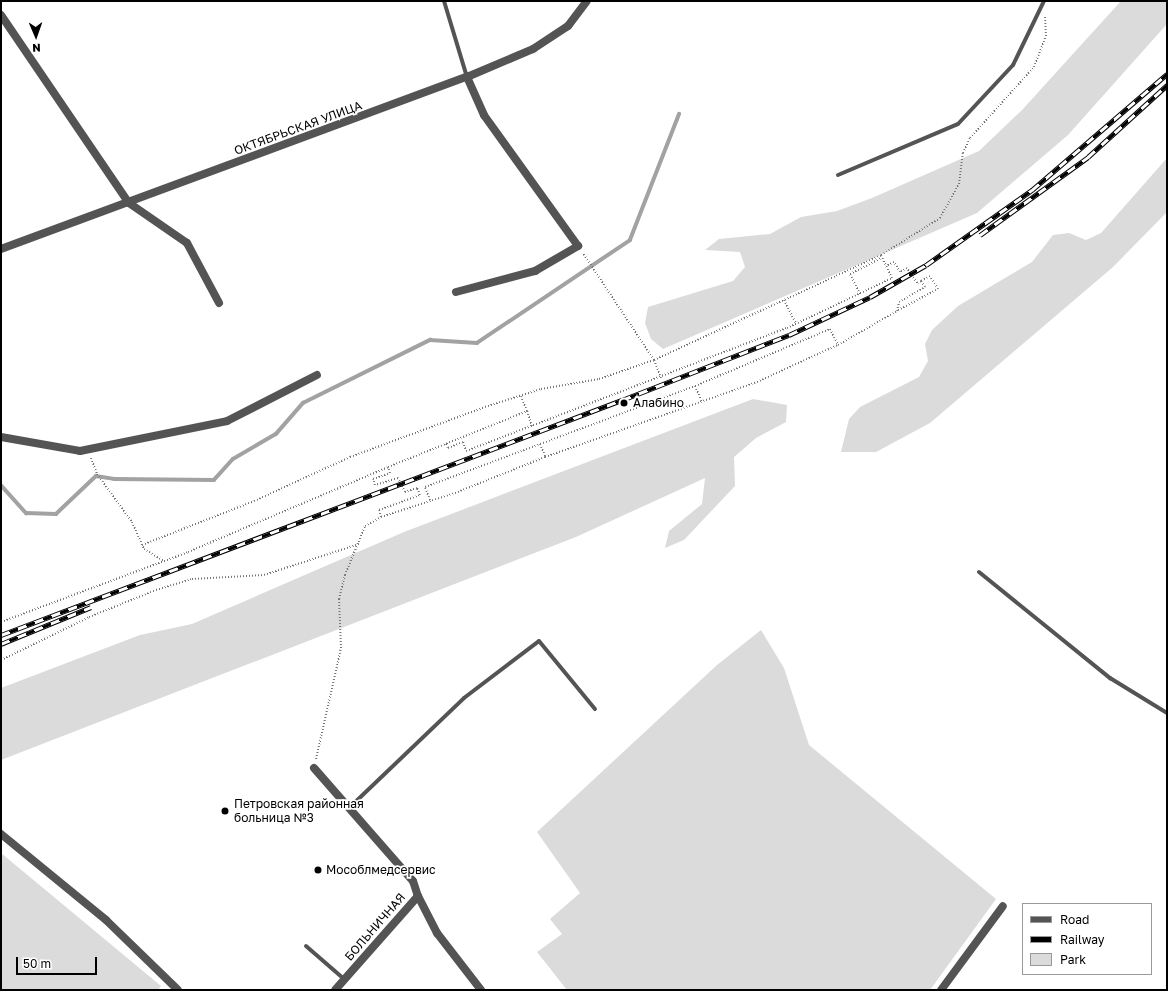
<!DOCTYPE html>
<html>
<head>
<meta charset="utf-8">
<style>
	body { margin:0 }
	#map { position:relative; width:1168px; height:991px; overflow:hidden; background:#fff; font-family:"Golos Text",sans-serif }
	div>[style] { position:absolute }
	.green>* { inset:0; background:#dbdbdb }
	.stream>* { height:3.5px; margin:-1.75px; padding:0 1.75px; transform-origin:1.75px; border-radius:1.75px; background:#a2a2a2 }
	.path>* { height:2px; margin-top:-1px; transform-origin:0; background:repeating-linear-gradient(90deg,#767676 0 1px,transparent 0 3px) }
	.lane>* { height:4px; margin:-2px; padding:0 2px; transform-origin:2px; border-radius:2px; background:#545454 }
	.street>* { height:8px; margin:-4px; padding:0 4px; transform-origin:4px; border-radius:4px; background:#545454 }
	.rail>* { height:4.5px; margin-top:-2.25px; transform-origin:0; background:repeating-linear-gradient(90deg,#fff 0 9px,#000 0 18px); box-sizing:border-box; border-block:1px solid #000 }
	.dots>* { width:11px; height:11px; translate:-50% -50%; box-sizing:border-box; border:2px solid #fff; border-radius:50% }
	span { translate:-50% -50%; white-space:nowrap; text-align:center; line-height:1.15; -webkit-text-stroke:3.5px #fff; paint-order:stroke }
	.street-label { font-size:12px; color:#000 }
	.poi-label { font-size:12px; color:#000 }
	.left { translate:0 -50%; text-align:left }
	.frame { position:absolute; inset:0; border:2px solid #000; pointer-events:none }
	.legend { position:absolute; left:1022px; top:903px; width:130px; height:72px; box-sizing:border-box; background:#fff; border:1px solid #999; margin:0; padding:5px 7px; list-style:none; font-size:12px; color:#000 }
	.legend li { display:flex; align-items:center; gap:8px; height:20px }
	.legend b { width:20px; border:1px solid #999 }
	.north { position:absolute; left:16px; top:16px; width:40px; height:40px; -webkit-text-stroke:3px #fff; paint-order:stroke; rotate:178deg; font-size:11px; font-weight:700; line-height:16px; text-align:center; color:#000 }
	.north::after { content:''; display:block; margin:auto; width:14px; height:18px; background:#000; clip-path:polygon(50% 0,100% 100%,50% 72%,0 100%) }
	.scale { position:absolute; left:16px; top:957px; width:81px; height:18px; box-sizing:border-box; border:2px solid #000; border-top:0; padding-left:5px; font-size:12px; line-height:14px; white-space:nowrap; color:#000; -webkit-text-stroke:3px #fff; paint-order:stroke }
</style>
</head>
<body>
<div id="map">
	<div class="green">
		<i style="clip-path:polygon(1121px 1px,1167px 1px,1167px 24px,1068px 135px,977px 213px,663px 349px,651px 339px,645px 323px,648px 307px,733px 281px,745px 267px,740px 252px,705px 250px,719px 239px,770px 234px,801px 217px,837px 211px,872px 198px,979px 151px,1022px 110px)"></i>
		<i style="clip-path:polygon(1167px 158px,1167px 212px,1113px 267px,930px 423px,876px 452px,841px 452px,849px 419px,860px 407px,919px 377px,928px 361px,925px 344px,932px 330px,958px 306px,1032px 262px,1053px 235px,1069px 233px,1086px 240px,1101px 233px)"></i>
		<i style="clip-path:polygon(753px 399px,787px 405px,786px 422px,756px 438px,734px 457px,735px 486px,684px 540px,665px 548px,669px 531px,702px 504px,705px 478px,576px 537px,1px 760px,1px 688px,140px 635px,192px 624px,404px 532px)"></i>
		<i style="clip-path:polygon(761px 630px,784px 668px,809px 745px,996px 899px,930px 990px,567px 990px,537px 952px,562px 934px,550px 919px,580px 893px,537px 832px,717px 665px)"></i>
		<i style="clip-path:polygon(1px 853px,161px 986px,158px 990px,1px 990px)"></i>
	</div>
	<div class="stream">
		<i style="left:1px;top:485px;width:38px;rotate:48deg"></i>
		<i style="left:26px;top:513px;width:30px;rotate:2deg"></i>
		<i style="left:56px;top:514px;width:55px;rotate:-43.5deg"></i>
		<i style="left:96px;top:476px;width:18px;rotate:9deg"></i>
		<i style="left:114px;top:479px;width:100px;rotate:0.6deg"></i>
		<i style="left:214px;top:480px;width:28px;rotate:-48deg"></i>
		<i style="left:233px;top:459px;width:50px;rotate:-30.2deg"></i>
		<i style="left:276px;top:434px;width:41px;rotate:-48.9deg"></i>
		<i style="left:303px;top:403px;width:142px;rotate:-26.4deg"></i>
		<i style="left:430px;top:340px;width:47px;rotate:3.7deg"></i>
		<i style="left:477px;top:343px;width:184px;rotate:-33.9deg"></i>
		<i style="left:630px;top:240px;width:135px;rotate:-68.7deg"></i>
	</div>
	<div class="path">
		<i style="left:860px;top:294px;width:22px;rotate:-117deg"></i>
		<i style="left:850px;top:274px;width:36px;rotate:-27deg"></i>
		<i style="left:784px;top:300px;width:27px;rotate:63deg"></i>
		<i style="left:898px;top:310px;width:45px;rotate:-27.7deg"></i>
		<i style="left:938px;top:289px;width:15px;rotate:-122deg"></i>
		<i style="left:930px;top:276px;width:10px;rotate:151deg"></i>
		<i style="left:661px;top:378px;width:19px;rotate:-111deg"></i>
		<i style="left:654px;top:360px;width:250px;rotate:-24.8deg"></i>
		<i style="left:881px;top:255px;width:70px;rotate:-32.1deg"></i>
		<i style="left:940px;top:218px;width:39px;rotate:-61deg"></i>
		<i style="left:959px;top:184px;width:31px;rotate:-83deg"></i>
		<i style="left:963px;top:153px;width:17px;rotate:-65deg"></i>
		<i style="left:970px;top:138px;width:96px;rotate:-48deg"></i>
		<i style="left:1034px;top:67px;width:33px;rotate:-69deg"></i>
		<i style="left:1046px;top:36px;width:20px;rotate:-93deg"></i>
		<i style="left:695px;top:386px;width:17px;rotate:66deg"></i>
		<i style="left:527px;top:411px;width:16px;rotate:72deg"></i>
		<i style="left:446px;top:444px;width:4px;rotate:63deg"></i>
		<i style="left:448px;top:448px;width:16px;rotate:-22deg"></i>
		<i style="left:463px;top:442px;width:9px;rotate:72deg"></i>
		<i style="left:466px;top:451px;width:344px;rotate:-21deg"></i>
		<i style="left:787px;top:328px;width:116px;rotate:-25.5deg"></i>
		<i style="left:892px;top:278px;width:25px;rotate:-116deg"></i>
		<i style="left:540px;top:444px;width:13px;rotate:67deg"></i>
		<i style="left:91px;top:458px;width:17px;rotate:69deg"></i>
		<i style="left:97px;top:474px;width:59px;rotate:53.9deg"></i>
		<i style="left:132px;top:522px;width:30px;rotate:66deg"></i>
		<i style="left:144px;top:549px;width:23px;rotate:31deg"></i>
		<i style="left:430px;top:500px;width:14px;rotate:-111deg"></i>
		<i style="left:425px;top:487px;width:288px;rotate:-20.5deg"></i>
		<i style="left:695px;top:386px;width:147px;rotate:-22.9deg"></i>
		<i style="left:830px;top:329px;width:18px;rotate:63deg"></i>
		<i style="left:381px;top:517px;width:78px;rotate:-18deg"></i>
		<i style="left:455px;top:493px;width:97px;rotate:-21.8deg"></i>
		<i style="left:545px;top:457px;width:225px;rotate:-19.5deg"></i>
		<i style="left:757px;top:382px;width:89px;rotate:-24.6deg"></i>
		<i style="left:838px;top:345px;width:68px;rotate:-30deg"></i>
		<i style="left:897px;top:311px;width:9px;rotate:-77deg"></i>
		<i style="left:899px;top:302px;width:30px;rotate:-30deg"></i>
		<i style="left:925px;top:287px;width:7px;rotate:-124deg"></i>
		<i style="left:921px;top:281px;width:4px;rotate:153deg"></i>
		<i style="left:917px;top:283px;width:18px;rotate:-124deg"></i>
		<i style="left:907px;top:268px;width:8px;rotate:150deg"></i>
		<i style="left:900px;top:272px;width:12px;rotate:-121deg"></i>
		<i style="left:894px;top:262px;width:9px;rotate:153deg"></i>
		<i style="left:142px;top:545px;width:120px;rotate:-21.4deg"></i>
		<i style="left:254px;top:501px;width:106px;rotate:-24.6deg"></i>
		<i style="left:350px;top:457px;width:144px;rotate:-20.3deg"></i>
		<i style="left:485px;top:407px;width:59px;rotate:-17.8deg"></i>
		<i style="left:541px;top:389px;width:59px;rotate:-9.8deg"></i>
		<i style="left:599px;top:379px;width:58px;rotate:-19.1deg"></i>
		<i style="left:654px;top:360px;width:128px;rotate:-123.6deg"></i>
		<i style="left:1px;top:622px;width:200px;rotate:-20.5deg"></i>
		<i style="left:188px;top:552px;width:217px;rotate:-23deg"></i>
		<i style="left:1px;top:660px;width:98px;rotate:-26deg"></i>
		<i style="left:89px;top:617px;width:72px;rotate:-21.9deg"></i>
		<i style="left:156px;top:590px;width:38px;rotate:-17deg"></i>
		<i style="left:192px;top:579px;width:72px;rotate:-3.2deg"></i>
		<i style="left:264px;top:575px;width:100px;rotate:-18.1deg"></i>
		<i style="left:316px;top:759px;width:114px;rotate:-77.3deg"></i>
		<i style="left:341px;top:648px;width:49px;rotate:-92.3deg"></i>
		<i style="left:339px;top:599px;width:25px;rotate:-76deg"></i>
		<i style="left:345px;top:575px;width:53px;rotate:-67.8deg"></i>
		<i style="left:365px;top:526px;width:18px;rotate:-29deg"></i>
		<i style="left:381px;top:517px;width:7px;rotate:-106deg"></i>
		<i style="left:379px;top:510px;width:44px;rotate:-20.1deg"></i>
		<i style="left:420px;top:495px;width:8px;rotate:-113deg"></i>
		<i style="left:417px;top:488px;width:13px;rotate:162deg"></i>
		<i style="left:405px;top:492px;width:16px;rotate:-117deg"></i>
		<i style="left:398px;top:478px;width:24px;rotate:163deg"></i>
		<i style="left:375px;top:485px;width:6px;rotate:-108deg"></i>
		<i style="left:373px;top:479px;width:18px;rotate:-19deg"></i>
		<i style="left:390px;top:473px;width:6px;rotate:-108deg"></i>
		<i style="left:388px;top:467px;width:150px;rotate:-21.9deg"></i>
		<i style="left:527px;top:411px;width:16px;rotate:-112deg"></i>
	</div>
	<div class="lane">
		<i style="left:444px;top:1px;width:79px;rotate:73.2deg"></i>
		<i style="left:838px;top:175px;width:130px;rotate:-23deg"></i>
		<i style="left:958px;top:124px;width:81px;rotate:-47deg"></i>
		<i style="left:1013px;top:65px;width:71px;rotate:-64.2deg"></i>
		<i style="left:979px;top:572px;width:169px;rotate:39deg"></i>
		<i style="left:1110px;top:678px;width:67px;rotate:31.6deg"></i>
		<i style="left:349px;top:808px;width:159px;rotate:-43.7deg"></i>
		<i style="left:464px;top:698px;width:94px;rotate:-37.2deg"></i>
		<i style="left:539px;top:641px;width:88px;rotate:50.5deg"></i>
		<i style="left:306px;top:946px;width:50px;rotate:41deg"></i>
	</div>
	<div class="street">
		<i style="left:1px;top:15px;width:227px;rotate:55.8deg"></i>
		<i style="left:129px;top:203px;width:70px;rotate:34.6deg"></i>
		<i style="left:187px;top:243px;width:68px;rotate:61.9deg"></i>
		<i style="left:1px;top:249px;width:497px;rotate:-20.3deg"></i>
		<i style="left:467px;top:77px;width:72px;rotate:-23deg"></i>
		<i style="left:533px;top:49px;width:42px;rotate:-33.3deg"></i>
		<i style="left:568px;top:26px;width:31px;rotate:-53deg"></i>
		<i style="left:456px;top:292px;width:82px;rotate:-14.9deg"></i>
		<i style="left:535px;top:271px;width:50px;rotate:-30.2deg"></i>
		<i style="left:578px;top:246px;width:161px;rotate:-125.7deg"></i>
		<i style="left:484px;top:115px;width:42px;rotate:-114.1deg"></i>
		<i style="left:1px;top:437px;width:80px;rotate:10deg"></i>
		<i style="left:80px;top:451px;width:150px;rotate:-11.5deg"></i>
		<i style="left:227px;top:421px;width:101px;rotate:-27.1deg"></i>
		<i style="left:314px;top:768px;width:150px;rotate:48.8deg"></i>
		<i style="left:413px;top:881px;width:16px;rotate:72deg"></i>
		<i style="left:418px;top:896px;width:125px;rotate:131.4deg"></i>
		<i style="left:1px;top:834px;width:136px;rotate:39.3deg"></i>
		<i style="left:106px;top:920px;width:100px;rotate:44.2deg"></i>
		<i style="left:418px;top:896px;width:42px;rotate:62.8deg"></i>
		<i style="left:437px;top:933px;width:72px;rotate:52.3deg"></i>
		<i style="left:941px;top:990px;width:104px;rotate:-53.6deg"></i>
	</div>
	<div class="rail">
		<i style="left:980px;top:235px;width:133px;rotate:-35.8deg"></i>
		<i style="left:1088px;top:157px;width:107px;rotate:-42.3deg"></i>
		<i style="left:1px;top:635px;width:664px;rotate:-20.73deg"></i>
		<i style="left:622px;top:400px;width:179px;rotate:-21.3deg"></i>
		<i style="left:789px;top:335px;width:89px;rotate:-25.1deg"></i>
		<i style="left:870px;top:297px;width:64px;rotate:-29.7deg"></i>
		<i style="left:926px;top:265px;width:130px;rotate:-35.3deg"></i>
		<i style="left:1032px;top:190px;width:178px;rotate:-40.7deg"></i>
		<i style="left:1px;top:644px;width:97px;rotate:-22.3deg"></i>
	</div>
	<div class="dots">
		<i style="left:624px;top:403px;background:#000"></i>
		<i style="left:225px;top:811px;background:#000"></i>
		<i style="left:318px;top:870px;background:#000"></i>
	</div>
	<div class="street-label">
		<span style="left:298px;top:128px;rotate:-20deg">ОКТЯБРЬСКАЯ УЛИЦА</span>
		<span style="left:375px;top:927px;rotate:-49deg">БОЛЬНИЧНАЯ</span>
	</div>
	<div class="poi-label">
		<span class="left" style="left:633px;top:403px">Алабино</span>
		<span class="left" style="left:234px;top:811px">Петровская районная<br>больница №3</span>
		<span class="left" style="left:326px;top:870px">Мособлмедсервис</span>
	</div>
	<div class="frame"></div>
	<ul class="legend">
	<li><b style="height:5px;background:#545454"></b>Road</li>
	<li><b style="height:5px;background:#000"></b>Railway</li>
	<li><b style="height:11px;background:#dbdbdb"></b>Park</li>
	</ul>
	<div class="north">N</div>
	<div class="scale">50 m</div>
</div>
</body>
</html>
